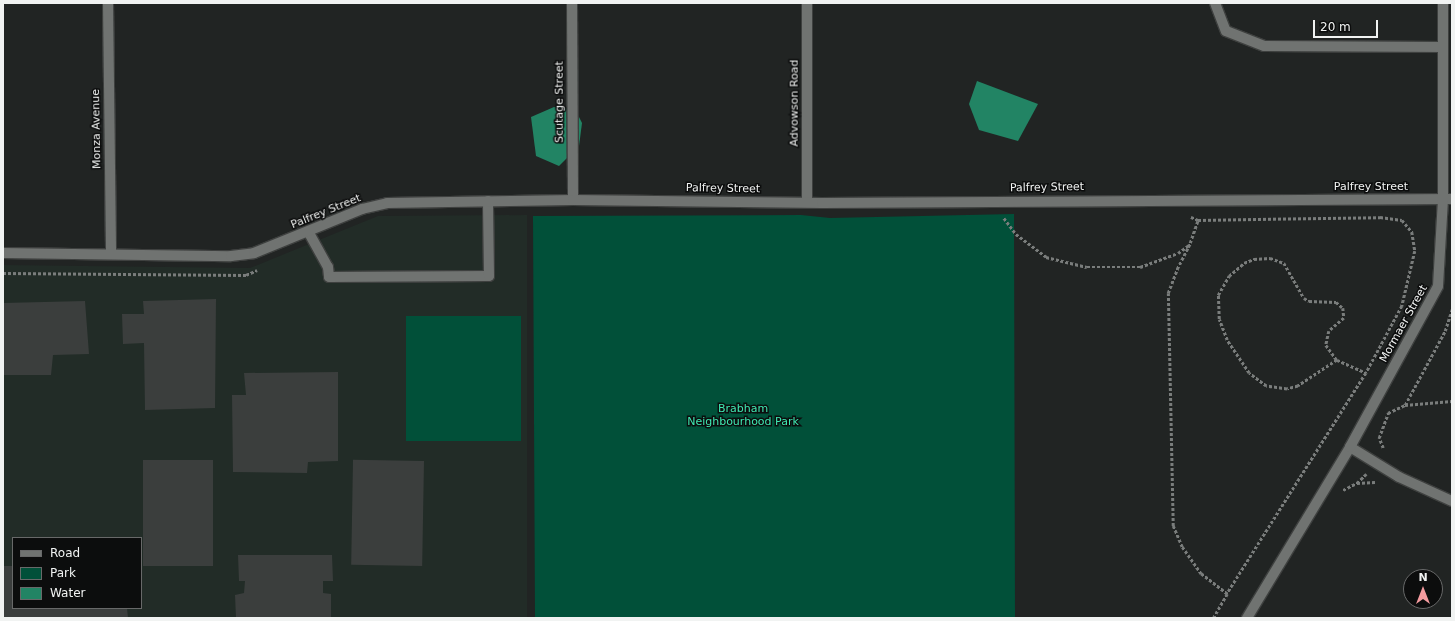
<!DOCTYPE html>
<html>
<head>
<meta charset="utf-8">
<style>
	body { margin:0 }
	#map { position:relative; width:1455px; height:621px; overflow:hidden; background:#212423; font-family:"DejaVu Sans",sans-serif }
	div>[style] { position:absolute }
	.built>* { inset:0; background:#222c27 }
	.green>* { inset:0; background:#015039; transform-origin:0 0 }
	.water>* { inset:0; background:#228464 }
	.building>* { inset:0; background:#3b3e3d; transform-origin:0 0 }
	.path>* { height:2.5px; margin-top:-1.25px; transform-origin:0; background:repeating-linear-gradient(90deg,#7a7d7c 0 3px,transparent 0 5px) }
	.roads { filter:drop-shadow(1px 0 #3e403f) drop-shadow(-1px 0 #3e403f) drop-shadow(0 1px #3e403f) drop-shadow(0 -1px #3e403f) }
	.service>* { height:10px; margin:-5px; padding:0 5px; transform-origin:5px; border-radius:5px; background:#707371 }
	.minor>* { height:10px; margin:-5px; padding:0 5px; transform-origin:5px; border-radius:5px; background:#707371 }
	.tertiary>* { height:10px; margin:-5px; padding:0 5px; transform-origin:5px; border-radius:5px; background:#707371 }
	span { translate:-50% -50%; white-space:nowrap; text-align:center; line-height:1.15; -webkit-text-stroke:3px #0c0d0d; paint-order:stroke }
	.street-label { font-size:11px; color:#f1f3f2 }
	.park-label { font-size:11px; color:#3feab3 }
	.frame { position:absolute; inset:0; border:4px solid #f1f3f2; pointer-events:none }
	.legend { position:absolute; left:12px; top:537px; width:130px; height:72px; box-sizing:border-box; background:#0c0d0d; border:1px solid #686969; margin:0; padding:5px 7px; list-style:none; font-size:12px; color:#f1f3f2 }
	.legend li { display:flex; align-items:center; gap:8px; height:20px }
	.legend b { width:20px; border:1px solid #686969 }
	.north { position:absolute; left:1403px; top:569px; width:40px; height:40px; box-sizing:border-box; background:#0c0d0d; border:1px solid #686969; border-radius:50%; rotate:0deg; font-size:11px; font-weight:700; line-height:16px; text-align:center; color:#f1f3f2 }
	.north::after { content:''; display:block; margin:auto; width:14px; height:18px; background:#f49b9f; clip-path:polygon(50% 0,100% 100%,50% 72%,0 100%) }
	.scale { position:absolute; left:1313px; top:20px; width:65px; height:18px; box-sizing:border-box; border:2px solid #f1f3f2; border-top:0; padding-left:5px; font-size:12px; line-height:14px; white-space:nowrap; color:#f1f3f2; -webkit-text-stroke:3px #0c0d0d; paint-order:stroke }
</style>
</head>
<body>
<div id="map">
	<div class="built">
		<i style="clip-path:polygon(evenodd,527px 215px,527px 618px,3px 618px,3px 265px,250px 268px,378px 216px,527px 215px,13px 538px,141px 538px,141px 608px,13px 608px,13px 538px)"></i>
	</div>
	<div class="green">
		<i style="clip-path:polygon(1014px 214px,1015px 618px,535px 618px,533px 216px,801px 215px,830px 218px)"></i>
		<i style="left:406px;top:316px;width:115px;height:125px"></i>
	</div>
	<div class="water">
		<i style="clip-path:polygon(977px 81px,1038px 104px,1018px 141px,979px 130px,969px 104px)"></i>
		<i style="clip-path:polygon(554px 107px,575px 109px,582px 123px,579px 146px,559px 166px,536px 156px,531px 117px)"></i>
	</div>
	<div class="building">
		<i style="clip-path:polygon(216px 299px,215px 408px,145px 410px,144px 343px,123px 344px,122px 314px,144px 314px,143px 301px)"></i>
		<i style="clip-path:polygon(85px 301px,89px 354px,53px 355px,51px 375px,3px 375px,3px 303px)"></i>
		<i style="clip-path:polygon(338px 372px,338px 461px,308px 462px,307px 473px,233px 472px,232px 395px,246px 395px,244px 373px)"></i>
		<i style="left:213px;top:460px;width:106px;height:70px;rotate:90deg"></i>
		<i style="left:424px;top:461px;width:105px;height:71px;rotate:91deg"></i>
		<i style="clip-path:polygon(238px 555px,332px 555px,333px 581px,323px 581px,323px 593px,331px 594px,331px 618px,236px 618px,235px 595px,244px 593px,245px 581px,239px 581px)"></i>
		<i style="clip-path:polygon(3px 566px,13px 566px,13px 608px,127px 608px,128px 618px,3px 618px)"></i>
	</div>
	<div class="path">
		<i style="left:1191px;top:217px;width:8px;rotate:23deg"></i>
		<i style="left:1380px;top:217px;width:22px;rotate:8deg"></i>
		<i style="left:1402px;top:220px;width:16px;rotate:50deg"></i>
		<i style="left:1412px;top:232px;width:19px;rotate:81deg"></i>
		<i style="left:1415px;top:251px;width:57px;rotate:103.3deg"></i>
		<i style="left:1402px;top:306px;width:76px;rotate:118.2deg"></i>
		<i style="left:1366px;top:373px;width:261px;rotate:122.2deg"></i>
		<i style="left:1227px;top:594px;width:33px;rotate:-142deg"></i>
		<i style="left:1201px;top:574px;width:33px;rotate:-125deg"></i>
		<i style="left:1182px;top:547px;width:23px;rotate:-113deg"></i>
		<i style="left:1173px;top:526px;width:233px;rotate:-91.2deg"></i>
		<i style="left:1168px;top:293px;width:26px;rotate:-69deg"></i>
		<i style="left:1177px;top:269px;width:29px;rotate:-63deg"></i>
		<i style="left:1190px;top:243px;width:24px;rotate:-71deg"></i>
		<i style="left:1198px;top:220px;width:182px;rotate:-0.9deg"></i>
		<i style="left:1004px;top:218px;width:20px;rotate:53deg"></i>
		<i style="left:1016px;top:234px;width:38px;rotate:37deg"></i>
		<i style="left:1046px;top:257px;width:42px;rotate:13.7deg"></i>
		<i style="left:1087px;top:267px;width:53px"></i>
		<i style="left:1140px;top:267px;width:40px;rotate:-20.2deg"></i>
		<i style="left:1178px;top:253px;width:14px;rotate:-36deg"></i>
		<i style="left:3px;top:273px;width:243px;rotate:0.5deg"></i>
		<i style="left:246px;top:275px;width:12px;rotate:-24deg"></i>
		<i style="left:1337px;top:360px;width:47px;rotate:146.3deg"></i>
		<i style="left:1298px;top:386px;width:11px;rotate:165deg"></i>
		<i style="left:1287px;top:389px;width:21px;rotate:-172deg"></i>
		<i style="left:1266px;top:386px;width:21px;rotate:-143deg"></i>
		<i style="left:1249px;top:373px;width:40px;rotate:-124deg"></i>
		<i style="left:1227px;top:340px;width:22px;rotate:-111deg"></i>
		<i style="left:1219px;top:319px;width:24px;rotate:-92deg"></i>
		<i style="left:1218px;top:295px;width:22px;rotate:-60deg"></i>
		<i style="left:1229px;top:276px;width:20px;rotate:-41deg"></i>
		<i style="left:1244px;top:263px;width:11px;rotate:-22deg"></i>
		<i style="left:1254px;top:259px;width:16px;rotate:-4deg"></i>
		<i style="left:1270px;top:258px;width:15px;rotate:20deg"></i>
		<i style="left:1284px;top:263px;width:40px;rotate:60.3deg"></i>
		<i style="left:1304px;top:298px;width:6px;rotate:31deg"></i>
		<i style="left:1309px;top:301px;width:27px;rotate:2deg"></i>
		<i style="left:1336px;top:302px;width:9px;rotate:41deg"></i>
		<i style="left:1343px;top:308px;width:10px;rotate:84deg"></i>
		<i style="left:1344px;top:318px;width:20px;rotate:139deg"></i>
		<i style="left:1329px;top:331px;width:14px;rotate:102deg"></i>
		<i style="left:1326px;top:345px;width:19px;rotate:54deg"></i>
		<i style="left:1337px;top:360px;width:32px;rotate:24deg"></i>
		<i style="left:1405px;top:405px;width:84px;rotate:-61.6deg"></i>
		<i style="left:1445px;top:331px;width:23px;rotate:-72deg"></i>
		<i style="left:1383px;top:448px;width:11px;rotate:-112deg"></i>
		<i style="left:1379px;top:438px;width:27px;rotate:-70deg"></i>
		<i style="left:1388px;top:413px;width:19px;rotate:-25deg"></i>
		<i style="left:1405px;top:405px;width:47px;rotate:-4.9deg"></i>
		<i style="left:1357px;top:483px;width:13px;rotate:-45deg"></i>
		<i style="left:1343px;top:490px;width:16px;rotate:-27deg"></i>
		<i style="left:1357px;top:483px;width:18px;rotate:-3deg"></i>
		<i style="left:1213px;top:618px;width:28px;rotate:-60deg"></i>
	</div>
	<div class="roads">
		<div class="service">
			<i style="left:309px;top:233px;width:39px;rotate:61deg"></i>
			<i style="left:328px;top:267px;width:10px;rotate:84deg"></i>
			<i style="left:329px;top:277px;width:160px;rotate:-0.4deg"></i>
			<i style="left:489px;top:276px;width:75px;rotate:-90.8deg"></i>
		</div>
		<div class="minor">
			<i style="left:108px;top:3px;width:251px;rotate:89.3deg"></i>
			<i style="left:572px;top:3px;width:197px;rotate:89.7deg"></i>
			<i style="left:1215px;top:3px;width:30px;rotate:69deg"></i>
			<i style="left:1226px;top:31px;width:41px;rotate:21.5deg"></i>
			<i style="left:1264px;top:46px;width:179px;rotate:0.3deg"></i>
			<i style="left:807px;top:202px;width:199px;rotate:-90deg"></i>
			<i style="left:3px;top:253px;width:228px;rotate:0.8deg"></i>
			<i style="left:231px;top:256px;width:23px;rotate:-7deg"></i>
			<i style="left:254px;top:253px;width:117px;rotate:-22.2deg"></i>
			<i style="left:362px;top:209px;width:26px;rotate:-13deg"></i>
			<i style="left:387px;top:203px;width:186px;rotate:-0.9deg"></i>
			<i style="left:573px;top:200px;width:249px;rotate:0.7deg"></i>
			<i style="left:822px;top:203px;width:630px;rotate:-0.36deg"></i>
			<i style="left:1350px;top:447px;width:57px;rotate:31.5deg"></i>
			<i style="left:1399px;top:477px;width:58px;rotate:24.4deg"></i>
		</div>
		<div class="tertiary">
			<i style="left:1247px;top:618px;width:200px;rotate:-58.9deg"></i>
			<i style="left:1350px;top:447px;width:183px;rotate:-61.3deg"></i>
			<i style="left:1438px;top:286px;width:87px;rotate:-86.7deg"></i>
			<i style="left:1443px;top:199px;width:196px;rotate:-90deg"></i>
		</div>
	</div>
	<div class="street-label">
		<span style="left:560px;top:102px;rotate:-90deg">Scutage Street</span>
		<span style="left:795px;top:103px;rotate:-90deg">Advowson Road</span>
		<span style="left:97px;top:129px;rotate:-91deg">Monza Avenue</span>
		<span style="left:1371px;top:187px">Palfrey Street</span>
		<span style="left:1047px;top:188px;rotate:-1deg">Palfrey Street</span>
		<span style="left:723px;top:189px;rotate:1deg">Palfrey Street</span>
		<span style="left:326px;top:212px;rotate:-22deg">Palfrey Street</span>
		<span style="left:1404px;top:324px;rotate:-61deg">Mormaer Street</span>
	</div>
	<div class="park-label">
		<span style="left:743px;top:416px">Brabham<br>Neighbourhood Park</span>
	</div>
	<div class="frame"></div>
	<ul class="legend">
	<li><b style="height:5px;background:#707371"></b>Road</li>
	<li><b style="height:11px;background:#015039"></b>Park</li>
	<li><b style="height:11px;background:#228464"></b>Water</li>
	</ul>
	<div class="north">N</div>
	<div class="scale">20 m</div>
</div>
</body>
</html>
